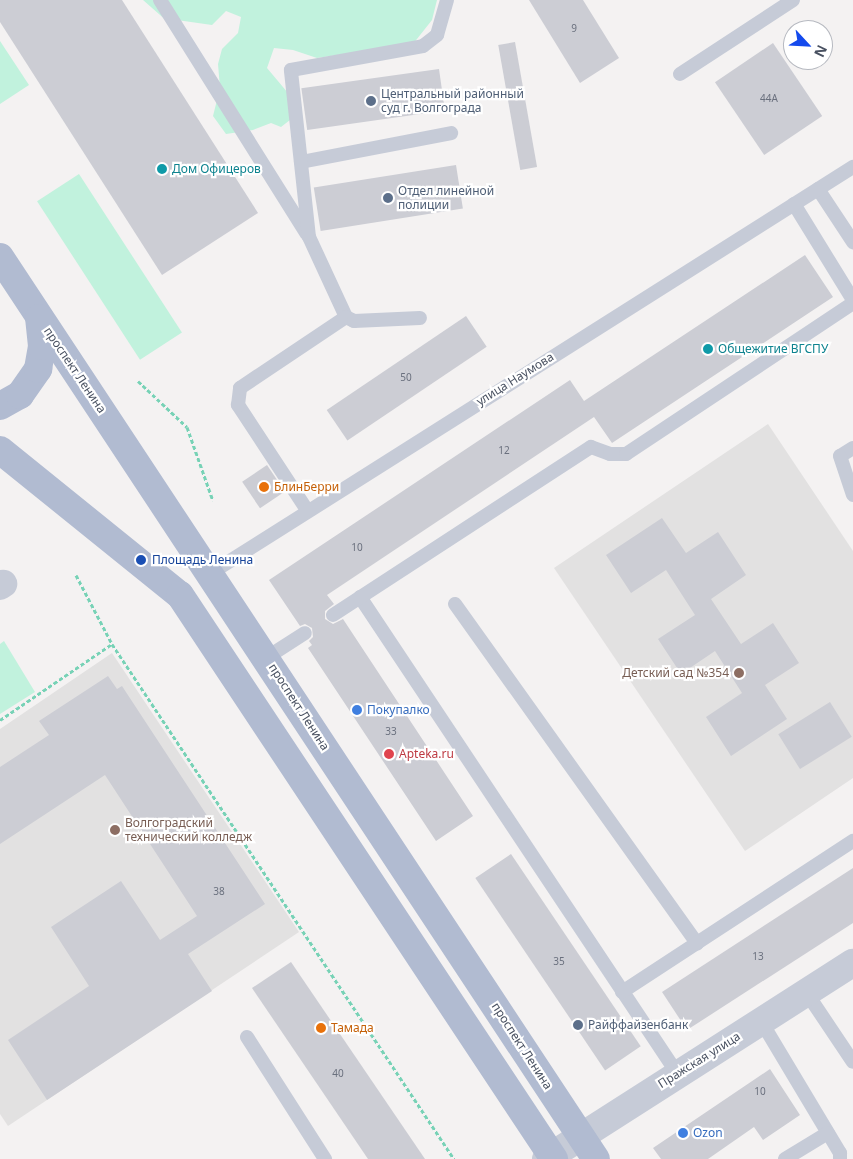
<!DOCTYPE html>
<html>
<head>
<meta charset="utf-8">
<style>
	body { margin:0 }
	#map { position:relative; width:853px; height:1159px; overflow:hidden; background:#f4f2f2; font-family:"Noto Sans",sans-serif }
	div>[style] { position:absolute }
	.education>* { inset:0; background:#e2e1e1 }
	.green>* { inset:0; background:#c1f2dd; transform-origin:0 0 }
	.building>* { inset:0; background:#cccdd4; transform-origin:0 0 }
	.path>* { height:3px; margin-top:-1.5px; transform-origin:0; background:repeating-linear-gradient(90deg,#77d2b6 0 4px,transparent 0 6.5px) }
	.service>* { height:14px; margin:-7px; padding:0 7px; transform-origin:7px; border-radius:7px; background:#c6cbd7 }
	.minor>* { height:28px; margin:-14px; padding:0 14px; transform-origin:14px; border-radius:14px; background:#c6cbd7 }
	.tertiary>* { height:28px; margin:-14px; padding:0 14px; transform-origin:14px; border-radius:14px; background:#c6cbd7 }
	.primary>* { height:28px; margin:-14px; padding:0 14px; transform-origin:14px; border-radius:14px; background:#b1bbd1 }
	.dots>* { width:14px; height:14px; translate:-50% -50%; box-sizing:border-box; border:2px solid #fff; border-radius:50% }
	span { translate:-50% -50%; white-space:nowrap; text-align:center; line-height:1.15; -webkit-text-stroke:4.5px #fff; paint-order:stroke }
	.number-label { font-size:10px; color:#6a707e }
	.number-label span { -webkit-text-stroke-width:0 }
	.service-label { font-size:12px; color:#4e5e75 }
	.left { translate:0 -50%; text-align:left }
	.culture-label { font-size:12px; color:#0d838f }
	.street-label { font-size:12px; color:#495161 }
	.food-label { font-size:12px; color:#c56008 }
	.transit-label { font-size:12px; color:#164399 }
	.education-label { font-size:12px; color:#785e54 }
	.right { translate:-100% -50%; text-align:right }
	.shop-label { font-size:12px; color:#366cbe }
	.health-label { font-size:12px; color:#be3a42 }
	.north { position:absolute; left:783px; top:20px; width:50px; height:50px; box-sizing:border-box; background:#fff; border:1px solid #b6b9c0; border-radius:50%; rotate:115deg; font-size:14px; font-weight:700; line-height:20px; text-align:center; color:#495161 }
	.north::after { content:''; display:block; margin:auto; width:18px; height:22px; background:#144aed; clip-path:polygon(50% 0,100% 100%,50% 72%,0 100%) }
</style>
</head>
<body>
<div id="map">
	<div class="education">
		<i style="clip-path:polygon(768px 424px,853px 551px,853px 778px,745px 851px,554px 568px)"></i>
		<i style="clip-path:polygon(112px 653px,299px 932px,8px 1126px,0 1114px,0 729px)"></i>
	</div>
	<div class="green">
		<i style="clip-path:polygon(143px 0,437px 0,432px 20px,413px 44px,317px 58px,293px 50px,274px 48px,267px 68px,288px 93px,290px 120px,281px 127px,271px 123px,253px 130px,226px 134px,213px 116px,220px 88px,218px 64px,222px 49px,238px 33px,241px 17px,226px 11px,212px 25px,177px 20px,168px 22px)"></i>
		<i style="clip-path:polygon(0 41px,29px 85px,0 104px)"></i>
		<i style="left:79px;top:174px;width:189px;height:50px;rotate:57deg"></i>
		<i style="clip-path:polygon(4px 641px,35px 692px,0 714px,0 644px)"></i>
	</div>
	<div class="building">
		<i style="clip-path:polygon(0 0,122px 0,258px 213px,162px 275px,0 22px)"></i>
		<i style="clip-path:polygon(529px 0,583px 0,619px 58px,580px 83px)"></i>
		<i style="left:515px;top:42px;width:127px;height:17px;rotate:80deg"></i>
		<i style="left:773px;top:43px;width:88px;height:70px;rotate:56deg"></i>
		<i style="left:439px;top:69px;width:42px;height:139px;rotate:82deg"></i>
		<i style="left:456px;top:165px;width:44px;height:144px;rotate:81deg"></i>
		<i style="clip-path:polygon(805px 255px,833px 297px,612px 443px,594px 417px,327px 595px,334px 604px,325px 611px,325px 619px,333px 624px,343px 619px,473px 816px,436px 841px,308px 648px,312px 645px,309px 641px,313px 637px,312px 628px,305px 624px,300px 626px,269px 580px,570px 380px,584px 401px)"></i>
		<i style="left:466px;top:316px;width:37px;height:168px;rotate:56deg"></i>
		<i style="left:267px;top:465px;width:32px;height:30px;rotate:56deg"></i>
		<i style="clip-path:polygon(662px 518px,686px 553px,718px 532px,746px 575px,711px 599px,741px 644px,773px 623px,799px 663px,765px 685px,787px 719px,731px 756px,706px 717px,742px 693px,715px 651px,681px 674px,658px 639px,695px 615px,666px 570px,631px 593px,606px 555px)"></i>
		<i style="clip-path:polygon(108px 676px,117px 689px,122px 686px,265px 904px,188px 954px,212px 991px,47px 1100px,8px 1040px,89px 986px,51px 927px,121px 881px,160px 940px,197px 916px,105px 775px,0 844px,0 767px,49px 735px,39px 721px)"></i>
		<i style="left:830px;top:702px;width:41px;height:61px;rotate:58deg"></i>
		<i style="left:511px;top:854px;width:232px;height:43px;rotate:56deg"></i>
		<i style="clip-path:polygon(853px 868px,853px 923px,687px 1030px,662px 992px)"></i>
		<i style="clip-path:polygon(291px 962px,425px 1159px,368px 1159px,252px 988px)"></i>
		<i style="clip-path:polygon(770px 1069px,800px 1115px,763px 1140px,754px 1127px,708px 1159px,661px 1159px,653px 1148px)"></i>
	</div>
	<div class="path">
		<i style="left:138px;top:381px;width:67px;rotate:43.2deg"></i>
		<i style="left:187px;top:427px;width:78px;rotate:70.6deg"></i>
		<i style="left:76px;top:575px;width:78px;rotate:62.4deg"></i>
		<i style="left:112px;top:644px;width:618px;rotate:56.41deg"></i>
		<i style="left:0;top:720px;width:135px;rotate:-34.2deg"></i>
	</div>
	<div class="service">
		<i style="left:160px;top:0;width:276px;rotate:57.9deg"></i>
		<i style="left:680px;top:74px;width:135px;rotate:-33.2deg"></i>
		<i style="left:301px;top:162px;width:153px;rotate:-10.9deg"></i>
		<i style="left:818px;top:189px;width:64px;rotate:56.6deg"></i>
		<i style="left:794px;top:204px;width:113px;rotate:58.4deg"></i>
		<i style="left:346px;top:317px;width:88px;rotate:-114.8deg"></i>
		<i style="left:309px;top:237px;width:168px;rotate:-96.2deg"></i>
		<i style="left:291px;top:70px;width:134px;rotate:-10.3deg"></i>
		<i style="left:423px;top:46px;width:18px;rotate:-38deg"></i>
		<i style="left:437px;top:35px;width:36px;rotate:-74deg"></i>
		<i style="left:853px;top:448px;width:15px;rotate:148deg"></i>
		<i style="left:840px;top:456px;width:41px;rotate:71.6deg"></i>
		<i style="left:307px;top:510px;width:126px;rotate:-123.3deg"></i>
		<i style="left:238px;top:405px;width:17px;rotate:-83deg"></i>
		<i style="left:240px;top:388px;width:128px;rotate:-33.8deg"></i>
		<i style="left:346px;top:317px;width:9px;rotate:27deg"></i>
		<i style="left:354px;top:321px;width:66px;rotate:-2.6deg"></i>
		<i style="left:211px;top:573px;width:760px;rotate:-32.31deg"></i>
		<i style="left:360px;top:597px;width:572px;rotate:56.34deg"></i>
		<i style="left:455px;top:604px;width:417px;rotate:54.5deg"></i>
		<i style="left:333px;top:615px;width:308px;rotate:-33.1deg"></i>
		<i style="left:591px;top:447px;width:20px;rotate:20deg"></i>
		<i style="left:610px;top:454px;width:16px"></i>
		<i style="left:626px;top:454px;width:273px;rotate:-33.6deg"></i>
		<i style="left:266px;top:658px;width:46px;rotate:-32.7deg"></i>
		<i style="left:622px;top:992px;width:276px;rotate:-33.2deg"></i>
		<i style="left:806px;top:992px;width:84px;rotate:56.1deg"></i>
		<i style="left:761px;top:1021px;width:154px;rotate:59.1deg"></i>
		<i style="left:840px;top:1153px;width:6px;rotate:90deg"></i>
		<i style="left:247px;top:1037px;width:145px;rotate:57.4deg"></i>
		<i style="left:785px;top:1159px;width:50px;rotate:-31.2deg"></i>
	</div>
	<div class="minor">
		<i style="left:0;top:586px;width:4px;rotate:-34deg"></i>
	</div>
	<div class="tertiary">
		<i style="left:546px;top:1159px;width:364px;rotate:-32.6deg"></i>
	</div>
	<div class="primary">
		<i style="left:0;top:257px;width:1081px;rotate:56.55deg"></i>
		<i style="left:0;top:406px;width:23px;rotate:-29deg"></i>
		<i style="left:20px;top:395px;width:32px;rotate:-55deg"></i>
		<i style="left:38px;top:369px;width:23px;rotate:-80deg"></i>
		<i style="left:42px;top:346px;width:28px;rotate:-96deg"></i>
		<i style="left:0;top:450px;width:231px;rotate:38.9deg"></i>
		<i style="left:180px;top:595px;width:677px;rotate:56.45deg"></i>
	</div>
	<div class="dots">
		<i style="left:371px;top:101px;background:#5c6f8a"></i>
		<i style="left:162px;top:169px;background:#0f9aa8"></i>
		<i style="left:388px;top:198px;background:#5c6f8a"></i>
		<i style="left:708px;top:349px;background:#0f9aa8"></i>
		<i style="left:264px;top:487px;background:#e8710a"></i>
		<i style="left:141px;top:560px;background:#1a4fb4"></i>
		<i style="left:739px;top:673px;background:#8d6e63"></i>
		<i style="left:357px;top:710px;background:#3f7fe0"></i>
		<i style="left:389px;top:754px;background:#e0444e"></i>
		<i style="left:115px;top:830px;background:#8d6e63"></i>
		<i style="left:578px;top:1025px;background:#5c6f8a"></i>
		<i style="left:321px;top:1028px;background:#e8710a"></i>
		<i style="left:683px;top:1133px;background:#3f7fe0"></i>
	</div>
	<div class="number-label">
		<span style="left:574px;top:29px">9</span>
		<span style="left:769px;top:99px">44А</span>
		<span style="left:406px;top:378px">50</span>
		<span style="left:504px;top:451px">12</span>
		<span style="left:357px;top:548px">10</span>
		<span style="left:391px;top:732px">33</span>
		<span style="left:219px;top:892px">38</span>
		<span style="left:758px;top:957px">13</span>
		<span style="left:559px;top:962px">35</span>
		<span style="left:338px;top:1074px">40</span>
		<span style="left:760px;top:1092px">10</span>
	</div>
	<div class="service-label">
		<span class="left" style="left:381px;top:101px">Центральный районный<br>суд г. Волгограда</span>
		<span class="left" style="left:398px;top:198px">Отдел линейной<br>полиции</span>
		<span class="left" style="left:588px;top:1025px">Райффайзенбанк</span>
	</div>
	<div class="culture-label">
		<span class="left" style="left:172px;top:169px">Дом Офицеров</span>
		<span class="left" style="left:718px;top:349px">Общежитие ВГСПУ</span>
	</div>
	<div class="street-label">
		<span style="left:75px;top:370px;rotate:56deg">проспект Ленина</span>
		<span style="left:515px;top:379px;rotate:-32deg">улица Наумова</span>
		<span style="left:299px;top:707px;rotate:57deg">проспект Ленина</span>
		<span style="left:522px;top:1046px;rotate:57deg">проспект Ленина</span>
		<span style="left:699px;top:1060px;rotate:-32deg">Пражская улица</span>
	</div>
	<div class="food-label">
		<span class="left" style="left:274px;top:487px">БлинБерри</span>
		<span class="left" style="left:331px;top:1028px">Тамада</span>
	</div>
	<div class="transit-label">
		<span class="left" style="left:152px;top:560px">Площадь Ленина</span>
	</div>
	<div class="education-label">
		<span class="right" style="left:729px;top:673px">Детский сад №354</span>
		<span class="left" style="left:125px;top:830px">Волгоградский<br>технический колледж</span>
	</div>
	<div class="shop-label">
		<span class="left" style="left:367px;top:710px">Покупалко</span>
		<span class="left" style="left:693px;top:1133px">Ozon</span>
	</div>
	<div class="health-label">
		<span class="left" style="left:399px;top:754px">Apteka.ru</span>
	</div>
	<div class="north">N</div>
</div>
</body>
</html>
